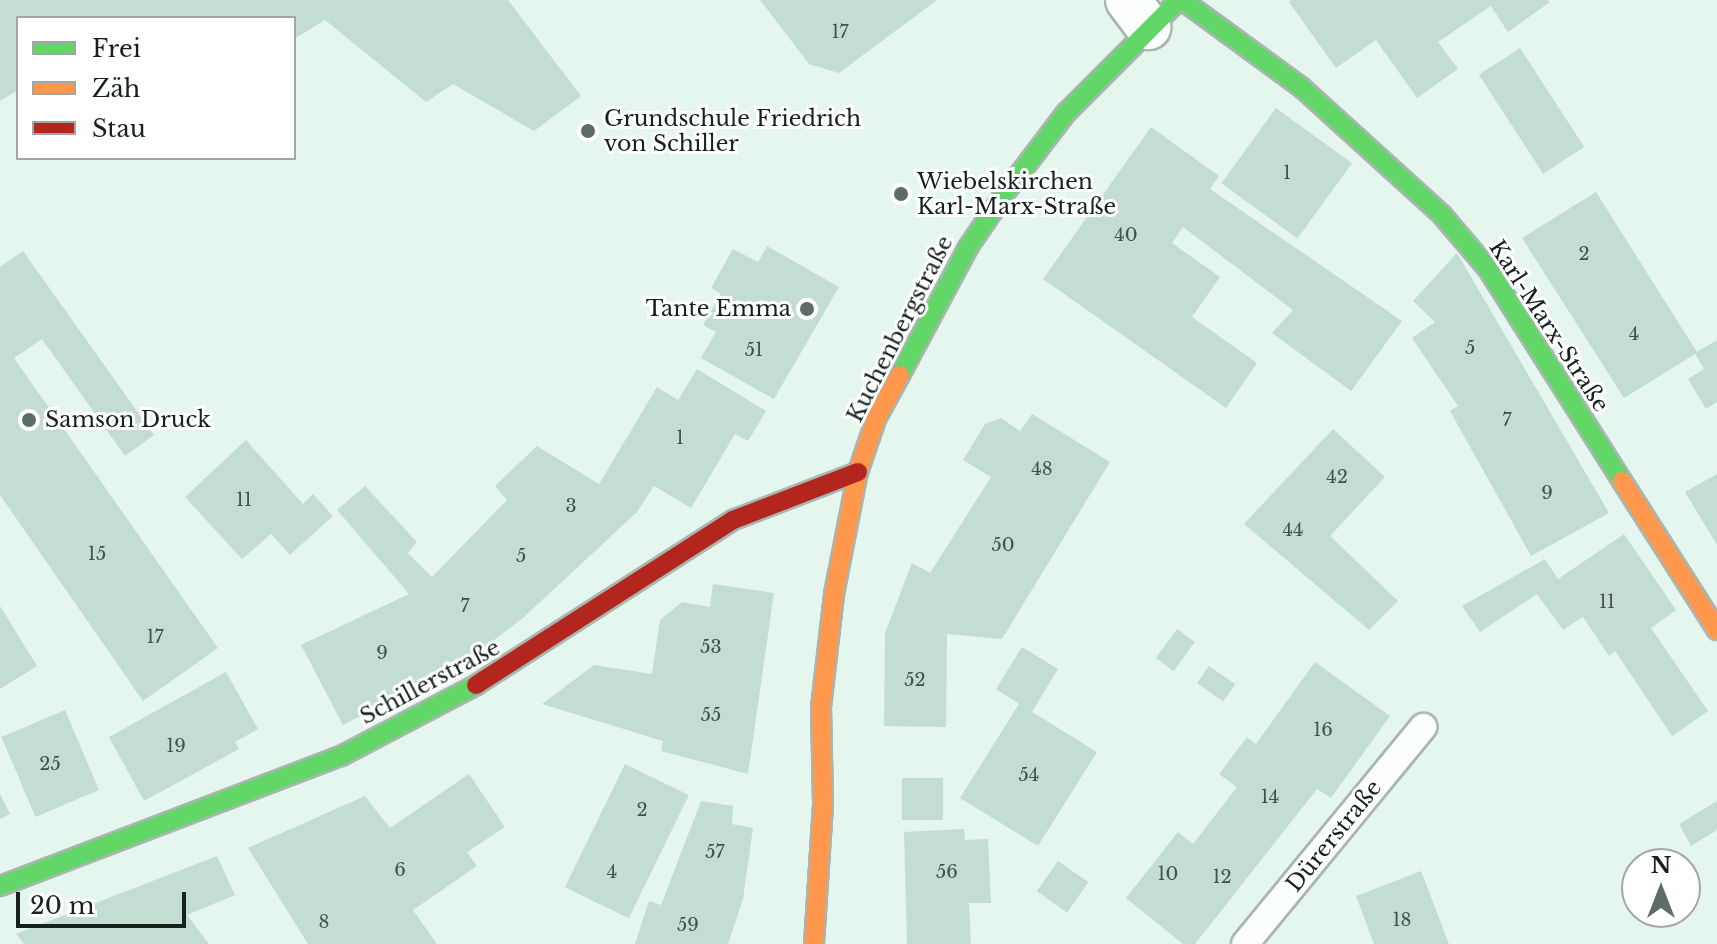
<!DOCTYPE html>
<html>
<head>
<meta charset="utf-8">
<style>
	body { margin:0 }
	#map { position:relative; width:1717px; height:944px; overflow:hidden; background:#e4f6ee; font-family:"Libre Baskerville",serif }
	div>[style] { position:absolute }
	.building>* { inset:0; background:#c4ddd2; transform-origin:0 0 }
	.roads { filter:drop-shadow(2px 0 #a8b6af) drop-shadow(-2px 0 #a8b6af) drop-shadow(0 2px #a8b6af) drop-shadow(0 -2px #a8b6af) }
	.lane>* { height:26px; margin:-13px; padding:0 13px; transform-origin:13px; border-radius:13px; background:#fbfefc }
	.street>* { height:44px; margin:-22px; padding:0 22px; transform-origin:22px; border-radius:22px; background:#fbfefc }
	.fast>* { height:18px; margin:-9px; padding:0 9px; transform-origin:9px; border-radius:9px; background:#63d668 }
	.slow>* { height:18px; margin:-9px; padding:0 9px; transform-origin:9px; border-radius:9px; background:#ff974d }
	.jam>* { height:18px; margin:-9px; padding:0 9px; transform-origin:9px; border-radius:9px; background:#b3261e }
	.dots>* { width:22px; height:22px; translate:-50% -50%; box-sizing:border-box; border:4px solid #fff; border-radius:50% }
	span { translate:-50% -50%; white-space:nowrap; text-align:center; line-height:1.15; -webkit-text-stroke:6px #fff; paint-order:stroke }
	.number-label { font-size:18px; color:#42514a }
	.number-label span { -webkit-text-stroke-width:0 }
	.poi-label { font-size:22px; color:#16221d }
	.left { translate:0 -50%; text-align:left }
	.right { translate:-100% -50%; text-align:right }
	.street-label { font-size:22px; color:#16221d }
	.legend { position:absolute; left:16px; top:16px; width:280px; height:144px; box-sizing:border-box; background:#fff; border:2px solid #a2a7a5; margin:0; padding:10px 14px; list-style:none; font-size:24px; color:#16221d }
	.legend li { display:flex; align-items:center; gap:16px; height:40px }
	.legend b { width:40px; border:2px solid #a2a7a5 }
	.north { position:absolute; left:1621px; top:848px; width:80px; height:80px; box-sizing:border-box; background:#fff; border:2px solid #a2a7a5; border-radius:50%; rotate:0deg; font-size:22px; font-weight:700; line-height:32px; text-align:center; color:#16221d }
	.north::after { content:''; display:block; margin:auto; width:28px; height:36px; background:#5e6c66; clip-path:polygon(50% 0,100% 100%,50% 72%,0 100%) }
	.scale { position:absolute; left:16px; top:892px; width:170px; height:36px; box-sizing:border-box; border:4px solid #16221d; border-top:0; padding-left:10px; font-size:24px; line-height:28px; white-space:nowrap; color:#16221d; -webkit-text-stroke:6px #fff; paint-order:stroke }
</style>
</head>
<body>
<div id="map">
	<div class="building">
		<i style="clip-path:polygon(0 0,508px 0,581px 96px,534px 131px,453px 84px,426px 102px,325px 20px,294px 39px,294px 18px,18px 18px,18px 90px,0 101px)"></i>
		<i style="clip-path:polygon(760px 0,937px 0,839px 73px,809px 64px)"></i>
		<i style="clip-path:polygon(1292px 0,1548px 0,1550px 2px,1508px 32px,1491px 6px,1438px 42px,1458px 69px,1417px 98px,1376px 40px,1336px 68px,1289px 2px)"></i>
		<i style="left:1520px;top:48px;width:118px;height:49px;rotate:57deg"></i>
		<i style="left:1276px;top:108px;width:94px;height:93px;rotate:36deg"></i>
		<i style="clip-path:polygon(1151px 127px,1219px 176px,1210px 189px,1402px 321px,1351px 391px,1272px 333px,1293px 310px,1183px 227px,1172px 243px,1220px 277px,1192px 317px,1257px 363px,1226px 408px,1043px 279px)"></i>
		<i style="clip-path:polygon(1596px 192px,1697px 352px,1717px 340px,1717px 402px,1706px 409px,1688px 379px,1704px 369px,1695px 354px,1624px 398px,1522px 238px)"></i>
		<i style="clip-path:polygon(767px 246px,839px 287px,774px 399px,701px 358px,716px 332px,703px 325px,721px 294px,711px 288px,733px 249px,758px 262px)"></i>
		<i style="clip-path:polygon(23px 251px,154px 435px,125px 456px,42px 339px,14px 358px,218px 648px,143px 701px,0 495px,0 267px)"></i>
		<i style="clip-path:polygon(1457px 253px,1609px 513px,1531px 556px,1450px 411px,1458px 406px,1412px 338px,1435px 322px,1413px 301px)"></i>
		<i style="clip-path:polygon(697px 369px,766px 411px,748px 441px,735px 434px,691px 508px,654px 486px,637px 512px,524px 617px,466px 662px,343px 725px,301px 645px,409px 594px,337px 510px,365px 486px,417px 542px,408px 553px,432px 577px,507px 500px,495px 486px,537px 446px,599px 484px,657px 387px,678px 400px)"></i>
		<i style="clip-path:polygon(1032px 414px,1110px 462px,1002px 639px,947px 634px,946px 727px,884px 726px,885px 633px,912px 563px,930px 573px,991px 477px,963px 460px,985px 424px,1001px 418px,1020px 431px)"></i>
		<i style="clip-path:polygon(1333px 429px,1385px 477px,1330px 536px,1398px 601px,1369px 630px,1244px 524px)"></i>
		<i style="clip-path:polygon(246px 440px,303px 504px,313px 494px,333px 516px,290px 555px,271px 534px,242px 559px,185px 497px)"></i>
		<i style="clip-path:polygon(1717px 474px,1717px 545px,1685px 492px)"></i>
		<i style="clip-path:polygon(1624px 534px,1676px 610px,1651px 628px,1708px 711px,1672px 736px,1615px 651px,1609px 656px,1583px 617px,1563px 630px,1537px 594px,1480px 632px,1462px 606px,1545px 559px,1558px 579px)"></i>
		<i style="clip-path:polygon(713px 584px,774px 593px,748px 774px,661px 751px,663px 741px,542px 704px,594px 665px,652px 674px,660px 620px,682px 602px,710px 607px)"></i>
		<i style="clip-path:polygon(0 606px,37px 666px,0 689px)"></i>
		<i style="left:1177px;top:629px;width:22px;height:36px;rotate:36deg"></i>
		<i style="clip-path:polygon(1022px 647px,1058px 669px,1032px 712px,1097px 752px,1038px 846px,960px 798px,1019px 704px,996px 689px)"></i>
		<i style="clip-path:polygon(1315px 662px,1390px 716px,1331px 798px,1317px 789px,1195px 944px,1183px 944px,1126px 898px,1178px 832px,1193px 844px,1237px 787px,1219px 774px,1247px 737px,1256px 744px)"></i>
		<i style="left:1209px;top:666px;width:32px;height:21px;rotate:35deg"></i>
		<i style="clip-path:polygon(226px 672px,258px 729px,235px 742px,239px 749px,144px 801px,109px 737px)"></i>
		<i style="left:65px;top:710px;width:87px;height:69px;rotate:67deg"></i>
		<i style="left:625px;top:764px;width:71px;height:137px;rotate:26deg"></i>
		<i style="clip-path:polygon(469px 774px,505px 827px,467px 852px,477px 866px,413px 910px,437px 944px,308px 944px,248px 848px,365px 796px,390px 828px)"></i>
		<i style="left:902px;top:778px;width:41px;height:42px"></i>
		<i style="clip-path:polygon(0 794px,10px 814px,0 819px)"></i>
		<i style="clip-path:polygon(701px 801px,733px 806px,732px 824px,753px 828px,743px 899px,728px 944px,635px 944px,649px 901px,661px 905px)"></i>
		<i style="clip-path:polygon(1717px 801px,1717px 830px,1691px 846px,1679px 824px)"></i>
		<i style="clip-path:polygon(964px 829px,965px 840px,988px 839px,991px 903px,969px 903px,971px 944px,907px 944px,904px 832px)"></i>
		<i style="clip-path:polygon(217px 856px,235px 895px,187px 915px,209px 944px,24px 944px,16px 934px)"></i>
		<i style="left:1058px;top:861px;width:37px;height:37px;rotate:35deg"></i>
		<i style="clip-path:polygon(1421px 871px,1449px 944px,1374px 944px,1356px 896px)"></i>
	</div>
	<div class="roads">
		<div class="lane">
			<i style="left:1245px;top:944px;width:281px;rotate:-50.6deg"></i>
		</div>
		<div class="street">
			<i style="left:1128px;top:0;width:34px;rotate:53deg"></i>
		</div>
		<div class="fast">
			<i style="left:1182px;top:0;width:147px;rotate:36.2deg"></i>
			<i style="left:1301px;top:87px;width:190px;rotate:42.2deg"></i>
			<i style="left:1442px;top:215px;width:71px;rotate:49.6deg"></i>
			<i style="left:1488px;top:269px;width:251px;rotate:57.7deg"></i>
			<i style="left:900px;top:375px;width:146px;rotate:-61.9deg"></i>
			<i style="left:969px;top:246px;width:64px;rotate:-55.8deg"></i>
			<i style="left:1005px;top:193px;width:101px;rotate:-52.7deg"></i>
			<i style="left:1066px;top:113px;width:160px;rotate:-45deg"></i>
			<i style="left:0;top:886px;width:365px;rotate:-20.9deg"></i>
			<i style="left:341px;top:756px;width:153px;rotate:-27.7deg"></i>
		</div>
		<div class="slow">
			<i style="left:1622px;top:481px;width:177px;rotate:57.5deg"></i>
			<i style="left:814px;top:944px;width:141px;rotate:-86.3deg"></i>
			<i style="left:823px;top:803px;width:96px;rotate:-91.2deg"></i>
			<i style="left:821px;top:707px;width:114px;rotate:-83.4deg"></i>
			<i style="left:834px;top:594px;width:124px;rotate:-78.9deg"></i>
			<i style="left:858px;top:472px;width:56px;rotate:-71.2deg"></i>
			<i style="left:876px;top:419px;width:50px;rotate:-61.4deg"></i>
		</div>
		<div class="jam">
			<i style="left:476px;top:685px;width:305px;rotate:-32.7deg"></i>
			<i style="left:733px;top:520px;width:134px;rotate:-21deg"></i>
		</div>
	</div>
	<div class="dots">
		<i style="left:588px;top:131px;background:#5e6c66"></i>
		<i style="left:901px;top:194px;background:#5e6c66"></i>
		<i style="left:807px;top:309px;background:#5e6c66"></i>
		<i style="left:29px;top:420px;background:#5e6c66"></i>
	</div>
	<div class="number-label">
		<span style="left:840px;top:32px">17</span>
		<span style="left:1287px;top:173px">1</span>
		<span style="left:1126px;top:235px">40</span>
		<span style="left:1584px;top:254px">2</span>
		<span style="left:1634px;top:334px">4</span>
		<span style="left:1470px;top:348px">5</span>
		<span style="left:754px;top:350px">51</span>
		<span style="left:1507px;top:420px">7</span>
		<span style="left:680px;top:438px">1</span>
		<span style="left:1042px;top:469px">48</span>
		<span style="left:1337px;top:477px">42</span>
		<span style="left:1547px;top:493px">9</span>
		<span style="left:244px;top:500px">11</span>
		<span style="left:571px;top:506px">3</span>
		<span style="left:1293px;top:530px">44</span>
		<span style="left:1003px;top:545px">50</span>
		<span style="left:97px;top:554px">15</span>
		<span style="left:521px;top:556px">5</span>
		<span style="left:1607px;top:602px">11</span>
		<span style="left:465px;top:606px">7</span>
		<span style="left:155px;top:637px">17</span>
		<span style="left:711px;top:647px">53</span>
		<span style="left:382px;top:653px">9</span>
		<span style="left:915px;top:680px">52</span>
		<span style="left:711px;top:715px">55</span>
		<span style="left:1323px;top:730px">16</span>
		<span style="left:176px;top:746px">19</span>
		<span style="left:50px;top:764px">25</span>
		<span style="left:1029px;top:775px">54</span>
		<span style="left:1270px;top:797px">14</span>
		<span style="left:642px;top:810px">2</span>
		<span style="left:715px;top:852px">57</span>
		<span style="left:400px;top:870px">6</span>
		<span style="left:612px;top:872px">4</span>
		<span style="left:947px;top:872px">56</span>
		<span style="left:1168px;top:874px">10</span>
		<span style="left:1222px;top:877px">12</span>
		<span style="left:1402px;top:920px">18</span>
		<span style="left:324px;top:922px">8</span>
		<span style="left:688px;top:925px">59</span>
	</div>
	<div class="poi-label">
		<span class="left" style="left:604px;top:131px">Grundschule Friedrich<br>von Schiller</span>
		<span class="left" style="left:917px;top:194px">Wiebelskirchen<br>Karl-Marx-Straße</span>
		<span class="right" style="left:791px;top:309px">Tante Emma</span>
		<span class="left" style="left:45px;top:420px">Samson Druck</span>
	</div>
	<div class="street-label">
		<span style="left:1549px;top:326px;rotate:57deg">Karl-Marx-Straße</span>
		<span style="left:900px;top:329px;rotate:-63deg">Kuchenbergstraße</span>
		<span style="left:430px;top:682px;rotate:-28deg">Schillerstraße</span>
		<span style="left:1334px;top:836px;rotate:-51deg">Dürerstraße</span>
	</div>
	<ul class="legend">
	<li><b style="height:10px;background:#63d668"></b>Frei</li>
	<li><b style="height:10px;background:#ff974d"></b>Zäh</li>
	<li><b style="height:10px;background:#b3261e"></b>Stau</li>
	</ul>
	<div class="north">N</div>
	<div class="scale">20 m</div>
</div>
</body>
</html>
